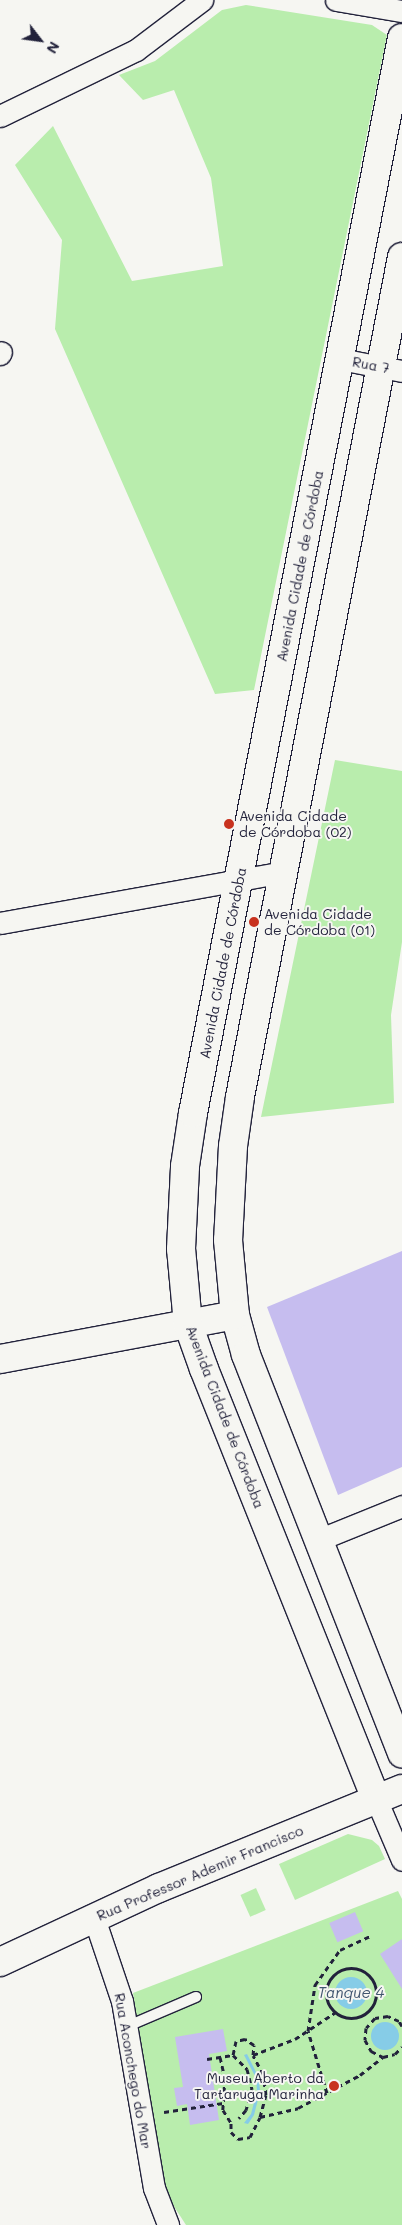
<!DOCTYPE html>
<html>
<head>
<meta charset="utf-8">
<style>
	body { margin:0 }
	#map { position:relative; width:402px; height:2225px; overflow:hidden; background:#f6f6f2; font-family:Mali,sans-serif }
	div>[style] { position:absolute }
	.green>* { inset:0; background:#b9edad; transform-origin:0 0 }
	.water>* { inset:0; background:#86cce7 }
	.round { border-radius:50% }
	.building>* { inset:0; background:#c6bdef; transform-origin:0 0 }
	.path>* { height:3px; margin-top:-1.5px; transform-origin:0; background:repeating-linear-gradient(90deg,#22223b 0 5px,transparent 0 9px) }
	.path>.ring { margin:-1.5px; padding:0; box-sizing:content-box; background:none; border:3px solid #22223b; border-radius:50% }
	.roads { filter:drop-shadow(1px 0 #22223b) drop-shadow(-1px 0 #22223b) drop-shadow(0 1px #22223b) drop-shadow(0 -1px #22223b) }
	.lane>* { height:10px; margin:-5px; padding:0 5px; transform-origin:5px; border-radius:5px; background:#f6f6f2 }
	.street>* { height:21px; margin:-10.5px; padding:0 10.5px; transform-origin:10.5px; border-radius:10.5px; background:#f6f6f2 }
	.secondary>* { height:28px; margin:-14px; padding:0 14px; transform-origin:14px; border-radius:14px; background:#f6f6f2 }
	.dots>* { width:14px; height:14px; translate:-50% -50%; box-sizing:border-box; border:2px solid #f6f6f2; border-radius:50% }
	span { translate:-50% -50%; white-space:nowrap; text-align:center; line-height:1.15; -webkit-text-stroke:4px #f6f6f2; paint-order:stroke }
	.street-label { font-size:14px; color:#22223b }
	.poi-label { font-size:14px; color:#22223b }
	.left { translate:0 -50%; text-align:left }
	.right { translate:-100% -50%; text-align:right }
	.water-label { font-size:15px; color:#40556f; font-style:italic }
	.north { position:absolute; left:15px; top:15px; width:50px; height:50px; -webkit-text-stroke:4px #f6f6f2; paint-order:stroke; rotate:120deg; font-size:14px; font-weight:700; line-height:20px; text-align:center; color:#22223b }
	.north::after { content:''; display:block; margin:auto; width:18px; height:22px; background:#22223b; clip-path:polygon(50% 0,100% 100%,50% 72%,0 100%) }
</style>
</head>
<body>
<div id="map">
	<div class="green">
		<i style="clip-path:polygon(246px 5px,372px 25px,387px 35px,254px 690px,215px 694px,55px 329px,62px 240px,15px 165px,53px 126px,132px 281px,223px 266px,211px 178px,174px 90px,143px 100px,119px 75px,155px 61px,222px 10px)"></i>
		<i style="clip-path:polygon(335px 760px,402px 771px,402px 942px,391px 1015px,394px 1103px,261px 1117px)"></i>
		<i style="clip-path:polygon(348px 1834px,372px 1840px,379px 1846px,385px 1859px,295px 1900px,279px 1864px)"></i>
		<i style="left:256px;top:1888px;width:24px;height:17px;rotate:66deg"></i>
		<i style="clip-path:polygon(398px 1891px,402px 1899px,402px 2225px,186px 2225px,164px 2191px,133px 1993px)"></i>
	</div>
	<div class="water">
		<i class="round" style="left:335px;top:1977px;width:32px;height:32px"></i>
		<i class="round" style="left:371px;top:2022px;width:28px;height:28px"></i>
		<i style="clip-path:polygon(247px 2054px,259px 2078px,260px 2092px,254px 2115px,248px 2124px,244px 2123px,251px 2114px,257px 2091px,256px 2078px,244px 2055px)"></i>
	</div>
	<div class="building">
		<i style="clip-path:polygon(402px 1251px,402px 1467px,338px 1495px,267px 1307px)"></i>
		<i style="left:355px;top:1912px;width:21px;height:28px;rotate:67deg"></i>
		<i style="clip-path:polygon(402px 1939px,402px 1989px,380px 1954px)"></i>
		<i style="clip-path:polygon(223px 2029px,227px 2051px,209px 2054px,219px 2120px,190px 2125px,187px 2104px,177px 2106px,174px 2088px,183px 2087px,175px 2037px)"></i>
	</div>
	<div class="path">
		<i class="ring" style="left:326px;top:1968px;width:47px;height:47px"></i>
		<i style="left:402px;top:2026px;width:6px;rotate:-121deg"></i>
		<i style="left:399px;top:2021px;width:12px;rotate:-156deg"></i>
		<i style="left:388px;top:2016px;width:13px;rotate:171deg"></i>
		<i style="left:375px;top:2018px;width:13px;rotate:132deg"></i>
		<i style="left:366px;top:2028px;width:12px;rotate:95deg"></i>
		<i style="left:365px;top:2040px;width:13px;rotate:61deg"></i>
		<i style="left:371px;top:2051px;width:13px;rotate:27deg"></i>
		<i style="left:383px;top:2057px;width:12px;rotate:-14deg"></i>
		<i style="left:395px;top:2054px;width:10px;rotate:-45deg"></i>
		<i style="left:253px;top:2055px;width:45px;rotate:-20.9deg"></i>
		<i style="left:295px;top:2039px;width:49px;rotate:-33.4deg"></i>
		<i style="left:220px;top:2057px;width:22px;rotate:77deg"></i>
		<i style="left:225px;top:2078px;width:32px;rotate:94deg"></i>
		<i style="left:223px;top:2110px;width:15px;rotate:58deg"></i>
		<i style="left:231px;top:2123px;width:9px;rotate:90deg"></i>
		<i style="left:231px;top:2132px;width:10px;rotate:45deg"></i>
		<i style="left:238px;top:2139px;width:12px;rotate:-9deg"></i>
		<i style="left:250px;top:2137px;width:22px;rotate:-63deg"></i>
		<i style="left:260px;top:2117px;width:23px;rotate:-75deg"></i>
		<i style="left:266px;top:2095px;width:21px;rotate:-98deg"></i>
		<i style="left:263px;top:2074px;width:21px;rotate:-118deg"></i>
		<i style="left:253px;top:2055px;width:10px;rotate:-84deg"></i>
		<i style="left:254px;top:2045px;width:11px;rotate:-146deg"></i>
		<i style="left:245px;top:2039px;width:9px;rotate:167deg"></i>
		<i style="left:236px;top:2041px;width:14px;rotate:102deg"></i>
		<i style="left:233px;top:2055px;width:20px;rotate:45deg"></i>
		<i style="left:247px;top:2069px;width:21px;rotate:76deg"></i>
		<i style="left:252px;top:2089px;width:22px;rotate:106deg"></i>
		<i style="left:246px;top:2110px;width:11px;rotate:131deg"></i>
		<i style="left:207px;top:2059px;width:26px;rotate:-9deg"></i>
		<i style="left:327px;top:2093px;width:65px;rotate:-107deg"></i>
		<i style="left:308px;top:2031px;width:47px;rotate:-81.3deg"></i>
		<i style="left:315px;top:1985px;width:43px;rotate:-54.5deg"></i>
		<i style="left:340px;top:1950px;width:33px;rotate:-25deg"></i>
		<i style="left:164px;top:2112px;width:60px;rotate:-8.7deg"></i>
		<i style="left:260px;top:2117px;width:39px;rotate:-13deg"></i>
		<i style="left:298px;top:2108px;width:70px;rotate:-28deg"></i>
		<i style="left:360px;top:2075px;width:29px;rotate:-38deg"></i>
	</div>
	<div class="roads">
		<div class="lane">
			<i style="left:128px;top:2026px;width:74px;rotate:-23.1deg"></i>
		</div>
		<div class="street">
			<i style="left:336px;top:0;width:67px;rotate:9.5deg"></i>
			<i style="left:0;top:116px;width:151px;rotate:-25.9deg"></i>
			<i style="left:136px;top:50px;width:83px;rotate:-37.1deg"></i>
			<i style="left:0;top:354px;width:2px;rotate:-63deg"></i>
			<i style="left:340px;top:359px;width:63px;rotate:11deg"></i>
			<i style="left:0;top:923px;width:289px;rotate:-10.2deg"></i>
			<i style="left:318px;top:1540px;width:91px;rotate:-22deg"></i>
			<i style="left:376px;top:1799px;width:66px;rotate:66.9deg"></i>
			<i style="left:94px;top:1918px;width:88px;rotate:71.4deg"></i>
			<i style="left:122px;top:2001px;width:190px;rotate:80.3deg"></i>
			<i style="left:154px;top:2188px;width:40px;rotate:69deg"></i>
		</div>
		<div class="secondary">
			<i style="left:402px;top:257px;width:855px;rotate:100.92deg"></i>
			<i style="left:240px;top:1097px;width:49px;rotate:98.1deg"></i>
			<i style="left:233px;top:1146px;width:94px;rotate:93deg"></i>
			<i style="left:228px;top:1240px;width:75px;rotate:84.7deg"></i>
			<i style="left:235px;top:1315px;width:41px;rotate:74.6deg"></i>
			<i style="left:246px;top:1355px;width:428px;rotate:68.6deg"></i>
			<i style="left:0;top:1359px;width:239px;rotate:-10.6deg"></i>
			<i style="left:376px;top:1799px;width:463px;rotate:-111.8deg"></i>
			<i style="left:204px;top:1369px;width:48px;rotate:-109.6deg"></i>
			<i style="left:188px;top:1324px;width:75px;rotate:-95.3deg"></i>
			<i style="left:181px;top:1249px;width:83px;rotate:-87.2deg"></i>
			<i style="left:185px;top:1166px;width:54px;rotate:-81.4deg"></i>
			<i style="left:193px;top:1113px;width:1095px;rotate:-79deg"></i>
			<i style="left:0;top:1962px;width:175px;rotate:-25deg"></i>
			<i style="left:159px;top:1888px;width:262px;rotate:-22.2deg"></i>
		</div>
	</div>
	<div class="dots">
		<i style="left:229px;top:824px;background:#c8321e"></i>
		<i style="left:254px;top:922px;background:#c8321e"></i>
		<i style="left:334px;top:2086px;background:#c8321e"></i>
	</div>
	<div class="street-label">
		<span style="left:371px;top:365px;rotate:11deg">Rua 7</span>
		<span style="left:300px;top:566px;rotate:-79deg">Avenida Cidade de Córdoba</span>
		<span style="left:223px;top:963px;rotate:-79deg">Avenida Cidade de Córdoba</span>
		<span style="left:225px;top:1417px;rotate:69deg">Avenida Cidade de Córdoba</span>
		<span style="left:200px;top:1873px;rotate:-23deg">Rua Professor Ademir Francisco</span>
		<span style="left:133px;top:2071px;rotate:80deg">Rua Aconchego do Mar</span>
	</div>
	<div class="poi-label">
		<span class="left" style="left:239px;top:824px">Avenida Cidade<br>de Córdoba (02)</span>
		<span class="left" style="left:264px;top:922px">Avenida Cidade<br>de Córdoba (01)</span>
		<span class="right" style="left:324px;top:2086px">Museu Aberto da<br>Tartaruga Marinha</span>
	</div>
	<div class="water-label">
		<span style="left:351px;top:1993px">Tanque 4</span>
	</div>
	<div class="north">N</div>
</div>
</body>
</html>
